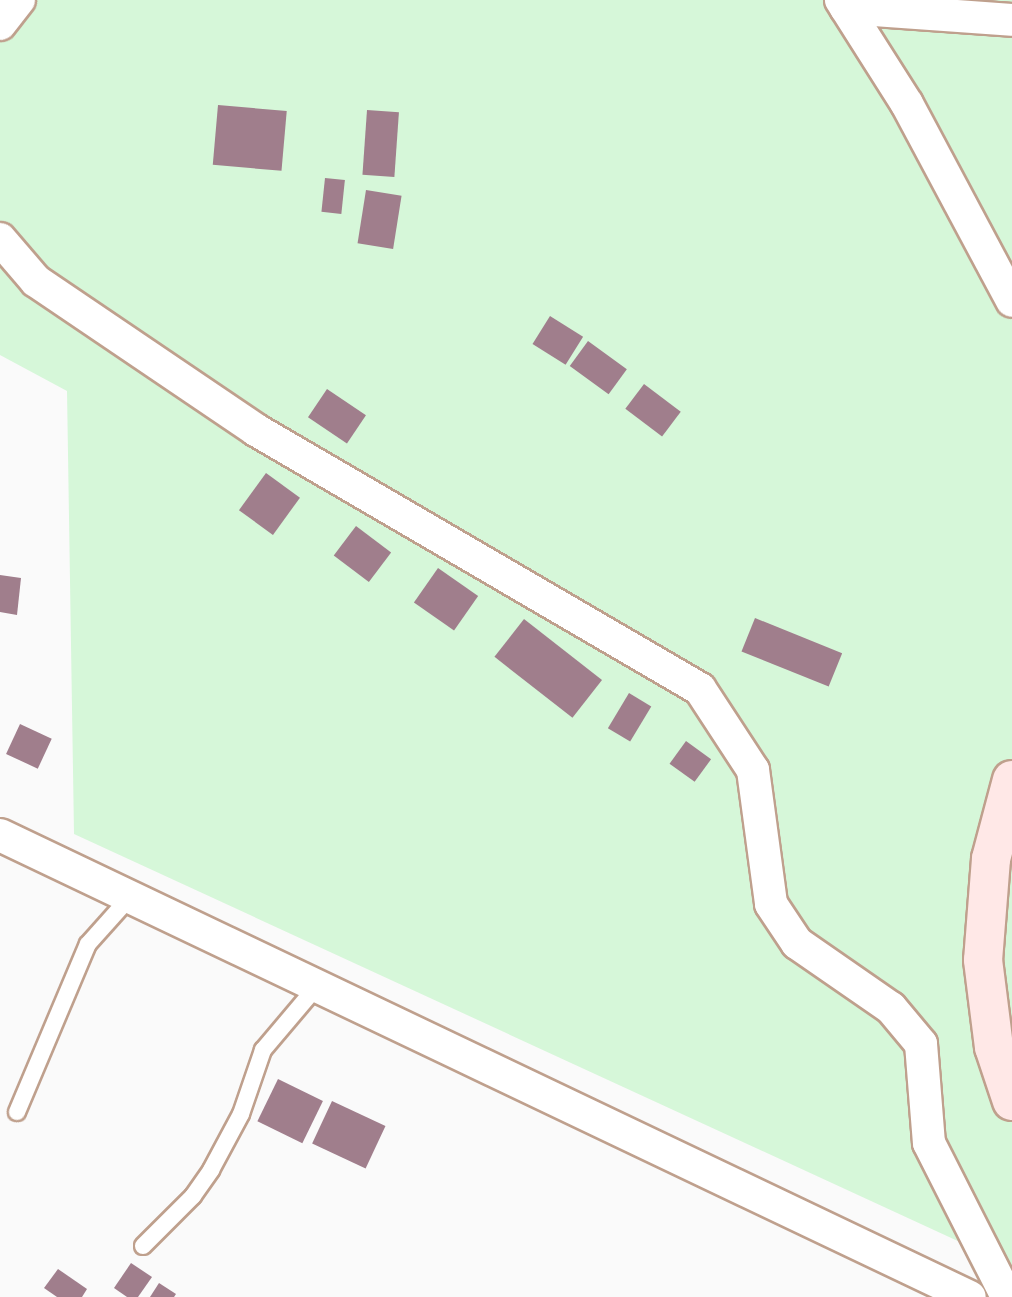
<!DOCTYPE html>
<html>
<head>
<meta charset="utf-8">
<style>
	body { margin:0 }
	#map { position:relative; width:1012px; height:1297px; overflow:hidden; background:#fafafa; font-family:"Fira Sans",sans-serif }
	div>[style] { position:absolute }
	.green>* { inset:0; background:#d6f7d9 }
	.building>* { inset:0; background:#a07e8c; transform-origin:0 0 }
	.roads { filter:drop-shadow(2px 0 #bfa08d) drop-shadow(-2px 0 #bfa08d) drop-shadow(0 2px #bfa08d) drop-shadow(0 -2px #bfa08d) }
	.lane>* { height:16px; margin:-8px; padding:0 8px; transform-origin:8px; border-radius:8px; background:#fff }
	.street>* { height:32px; margin:-16px; padding:0 16px; transform-origin:16px; border-radius:16px; background:#fff }
	.secondary>* { height:38px; margin:-19px; padding:0 19px; transform-origin:19px; border-radius:19px; background:#ffe8e7 }
	span { translate:-50% -50%; white-space:nowrap; text-align:center; line-height:1.15; -webkit-text-stroke:7px #fff; paint-order:stroke }
</style>
</head>
<body>
<div id="map">
	<div class="green">
		<i style="clip-path:polygon(0 0,1012px 0,1012px 1266px,74px 834px,67px 391px,0 355px)"></i>
	</div>
	<div class="building">
		<i style="left:218px;top:105px;width:69px;height:60px;rotate:5deg"></i>
		<i style="left:367px;top:110px;width:32px;height:65px;rotate:4deg"></i>
		<i style="left:325px;top:178px;width:20px;height:34px;rotate:6deg"></i>
		<i style="left:366px;top:190px;width:36px;height:54px;rotate:9deg"></i>
		<i style="left:550px;top:316px;width:39px;height:33px;rotate:32deg"></i>
		<i style="left:588px;top:341px;width:48px;height:31px;rotate:36deg"></i>
		<i style="left:644px;top:384px;width:46px;height:31px;rotate:37deg"></i>
		<i style="left:327px;top:389px;width:47px;height:34px;rotate:34deg"></i>
		<i style="left:266px;top:473px;width:42px;height:46px;rotate:36deg"></i>
		<i style="left:356px;top:526px;width:44px;height:37px;rotate:37deg"></i>
		<i style="left:438px;top:568px;width:49px;height:42px;rotate:35deg"></i>
		<i style="clip-path:polygon(0 575px,21px 578px,17px 615px,0 612px)"></i>
		<i style="left:755px;top:618px;width:94px;height:36px;rotate:22deg"></i>
		<i style="left:524px;top:619px;width:99px;height:48px;rotate:38deg"></i>
		<i style="left:629px;top:693px;width:26px;height:41px;rotate:31deg"></i>
		<i style="left:20px;top:724px;width:35px;height:33px;rotate:25deg"></i>
		<i style="left:686px;top:741px;width:31px;height:28px;rotate:36deg"></i>
		<i style="left:278px;top:1079px;width:50px;height:47px;rotate:26deg"></i>
		<i style="left:332px;top:1101px;width:59px;height:47px;rotate:25deg"></i>
		<i style="clip-path:polygon(131px 1263px,152px 1277px,138px 1297px,127px 1297px,114px 1288px)"></i>
		<i style="clip-path:polygon(58px 1269px,87px 1289px,82px 1297px,57px 1297px,44px 1288px)"></i>
		<i style="clip-path:polygon(159px 1283px,176px 1294px,174px 1297px,150px 1297px)"></i>
	</div>
	<div class="roads">
		<div class="lane">
			<i style="left:17px;top:1112px;width:182px;rotate:-67.1deg"></i>
			<i style="left:88px;top:944px;width:63px;rotate:-48.2deg"></i>
			<i style="left:143px;top:1246px;width:71px;rotate:-45deg"></i>
			<i style="left:193px;top:1196px;width:32px;rotate:-55deg"></i>
			<i style="left:211px;top:1170px;width:64px;rotate:-61.8deg"></i>
			<i style="left:241px;top:1114px;width:68px;rotate:-71deg"></i>
			<i style="left:263px;top:1050px;width:84px;rotate:-49.8deg"></i>
		</div>
		<div class="street">
			<i style="left:841px;top:0;width:123px;rotate:57.6deg"></i>
			<i style="left:907px;top:104px;width:223px;rotate:61.9deg"></i>
			<i style="left:846px;top:8px;width:166px;rotate:4.1deg"></i>
			<i style="left:0;top:24px;width:31px;rotate:-52deg"></i>
			<i style="left:0;top:239px;width:55px;rotate:49.4deg"></i>
			<i style="left:36px;top:281px;width:266px;rotate:34.1deg"></i>
			<i style="left:256px;top:430px;width:514px;rotate:30.26deg"></i>
			<i style="left:700px;top:689px;width:97px;rotate:56.8deg"></i>
			<i style="left:753px;top:770px;width:135px;rotate:82.3deg"></i>
			<i style="left:771px;top:904px;width:47px;rotate:56.3deg"></i>
			<i style="left:797px;top:943px;width:114px;rotate:34.7deg"></i>
			<i style="left:891px;top:1008px;width:47px;rotate:50.2deg"></i>
			<i style="left:921px;top:1044px;width:99px;rotate:85.4deg"></i>
			<i style="left:929px;top:1143px;width:173px;rotate:63.1deg"></i>
			<i style="left:0;top:835px;width:1074px;rotate:25.47deg"></i>
		</div>
		<div class="secondary">
			<i style="left:1012px;top:780px;width:82px;rotate:104.9deg"></i>
			<i style="left:991px;top:859px;width:101px;rotate:94.5deg"></i>
			<i style="left:983px;top:960px;width:88px;rotate:82.8deg"></i>
			<i style="left:994px;top:1047px;width:57px;rotate:71.6deg"></i>
		</div>
	</div>
</div>
</body>
</html>
